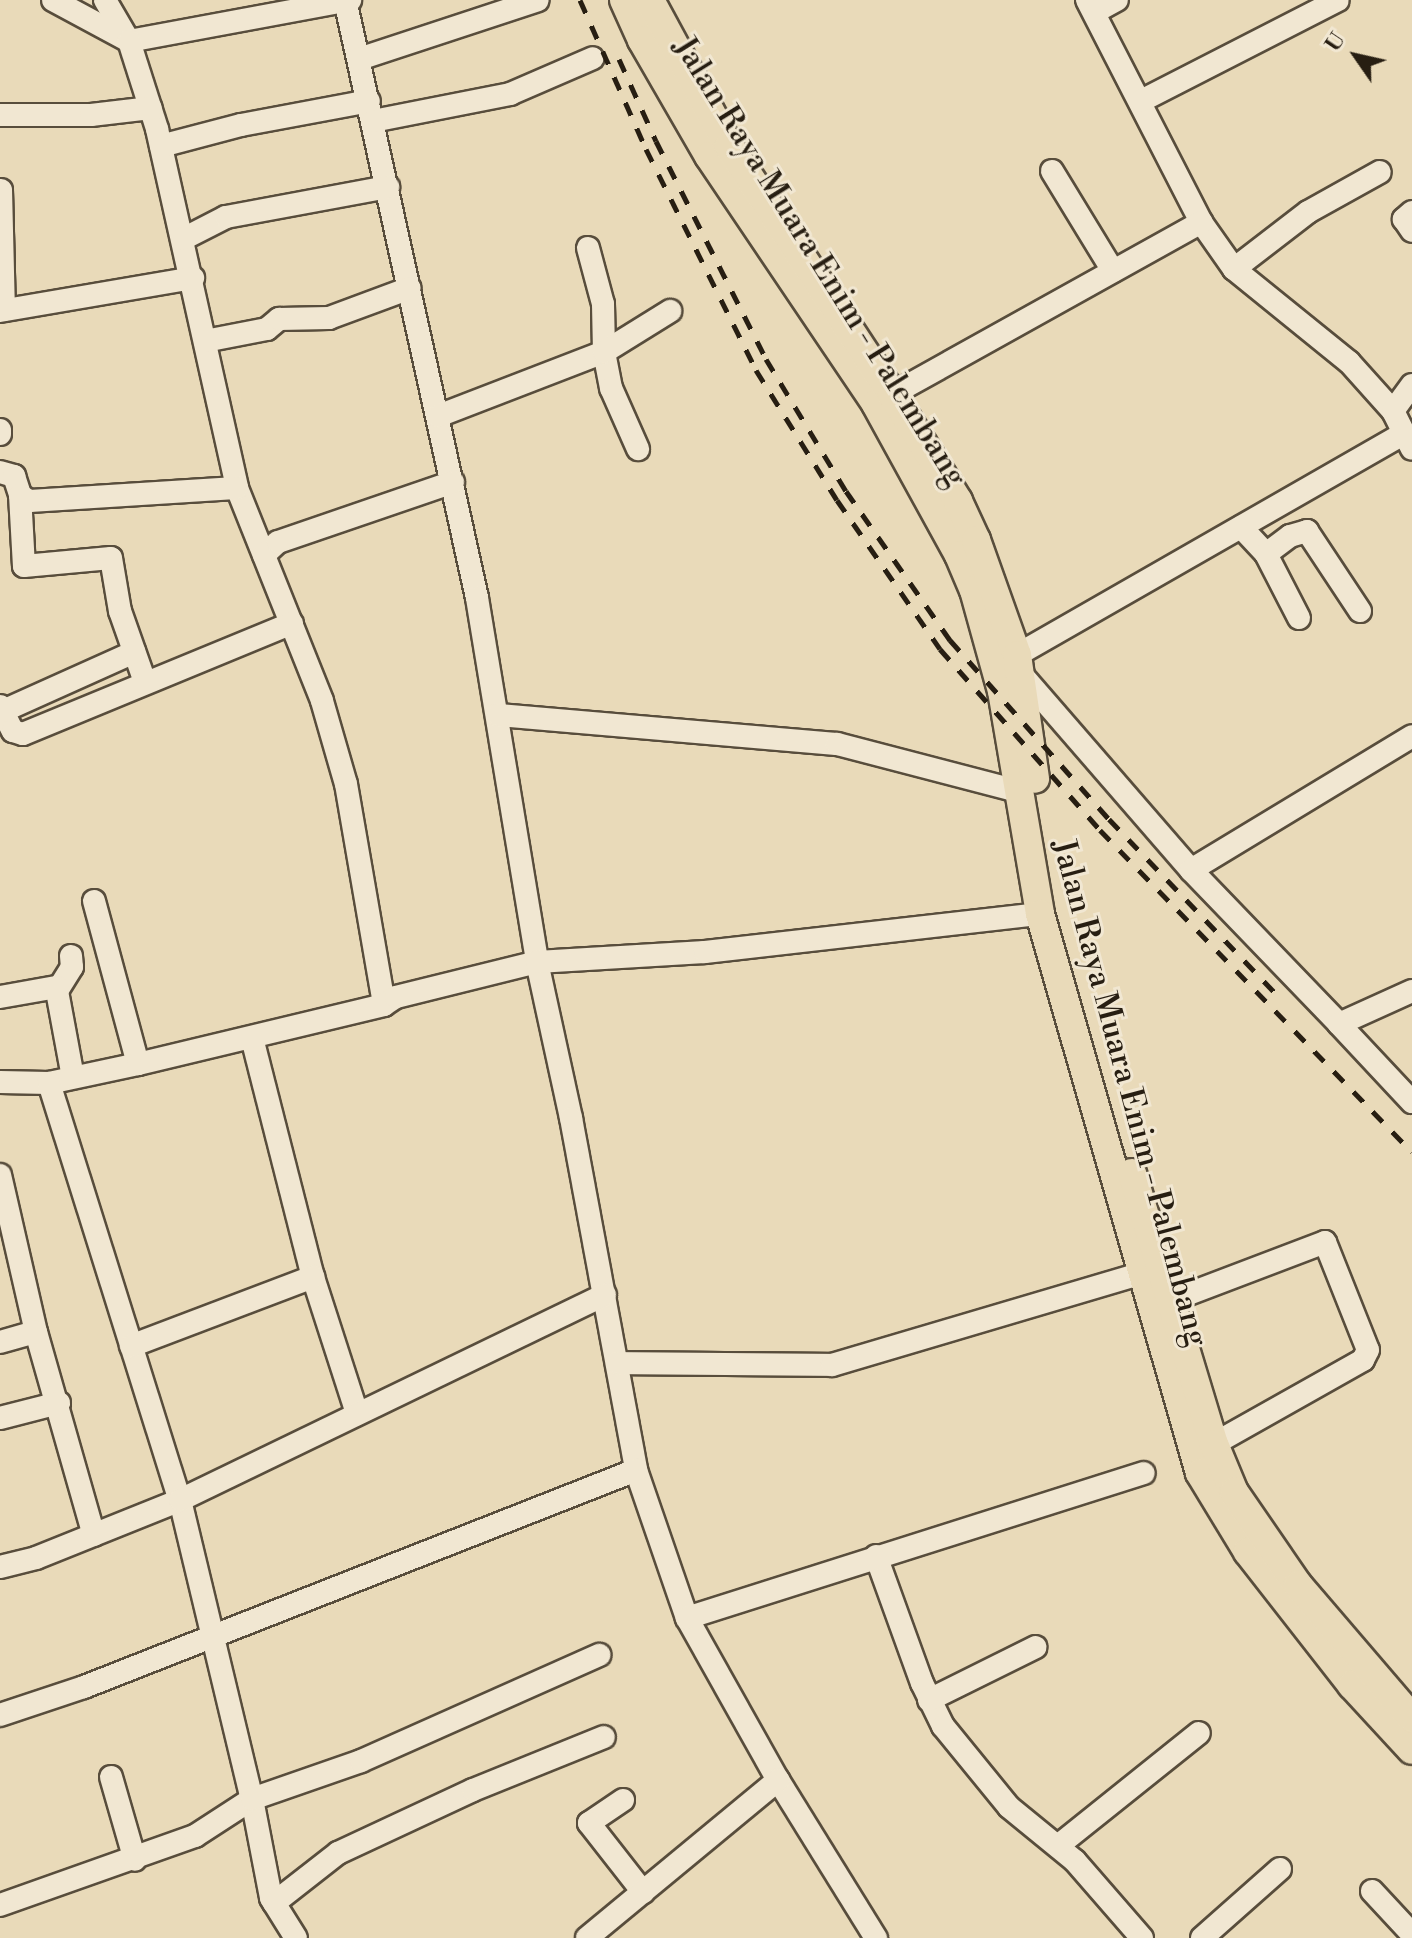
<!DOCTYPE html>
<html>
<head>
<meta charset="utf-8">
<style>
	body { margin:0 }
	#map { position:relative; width:1412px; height:1938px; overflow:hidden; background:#e9dab9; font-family:"Libre Bodoni",serif }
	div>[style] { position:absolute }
	.roads { filter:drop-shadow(2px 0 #584d3c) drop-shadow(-2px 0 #584d3c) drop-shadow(0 2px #584d3c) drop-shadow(0 -2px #584d3c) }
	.minor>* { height:22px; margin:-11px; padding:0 11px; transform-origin:11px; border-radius:11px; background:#f1e7d2 }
	.major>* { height:28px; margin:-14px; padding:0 14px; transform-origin:14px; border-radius:14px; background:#e9dab9 }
	.rail>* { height:5px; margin-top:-2.5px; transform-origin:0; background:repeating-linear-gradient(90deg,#271e12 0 14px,transparent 0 28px) }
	span { translate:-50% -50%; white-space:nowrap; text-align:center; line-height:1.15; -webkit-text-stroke:6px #f1e7d2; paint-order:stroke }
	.street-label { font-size:32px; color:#271e12 }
	.north { position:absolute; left:1316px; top:16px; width:80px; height:80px; -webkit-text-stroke:6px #f1e7d2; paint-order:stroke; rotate:304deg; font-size:22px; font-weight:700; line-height:32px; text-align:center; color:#271e12 }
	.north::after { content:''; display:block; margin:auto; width:28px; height:36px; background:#271e12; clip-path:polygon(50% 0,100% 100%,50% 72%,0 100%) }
</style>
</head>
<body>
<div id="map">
	<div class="roads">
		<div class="minor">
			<i style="left:53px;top:0;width:86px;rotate:28.3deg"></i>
			<i style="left:129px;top:41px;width:225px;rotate:-10.5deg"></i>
			<i style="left:105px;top:0;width:48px;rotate:59.7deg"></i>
			<i style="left:129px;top:41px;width:92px;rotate:72.3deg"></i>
			<i style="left:157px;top:129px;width:368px;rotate:77.4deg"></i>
			<i style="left:237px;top:488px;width:229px;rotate:68.2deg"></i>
			<i style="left:322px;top:701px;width:86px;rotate:73.9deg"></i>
			<i style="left:346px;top:784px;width:224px;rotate:80.2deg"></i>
			<i style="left:345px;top:0;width:612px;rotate:77.55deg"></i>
			<i style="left:477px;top:598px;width:369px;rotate:80.6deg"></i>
			<i style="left:537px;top:962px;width:160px;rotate:77.7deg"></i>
			<i style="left:571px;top:1118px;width:358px;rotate:79.5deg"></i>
			<i style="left:636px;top:1470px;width:157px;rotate:71deg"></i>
			<i style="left:687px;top:1618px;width:186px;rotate:60.7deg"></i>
			<i style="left:778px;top:1780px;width:186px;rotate:58.2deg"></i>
			<i style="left:1087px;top:0;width:250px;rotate:62.8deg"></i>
			<i style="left:1201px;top:222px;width:57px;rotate:54.9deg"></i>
			<i style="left:1234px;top:269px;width:148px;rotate:39deg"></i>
			<i style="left:1349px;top:362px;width:66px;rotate:48.1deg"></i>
			<i style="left:1393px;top:411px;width:42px;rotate:63.4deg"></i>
			<i style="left:1095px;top:12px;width:25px;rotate:-29deg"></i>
			<i style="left:359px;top:59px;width:188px;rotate:-18.2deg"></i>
			<i style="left:1141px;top:101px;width:221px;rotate:-27.1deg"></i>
			<i style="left:0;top:115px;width:91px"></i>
			<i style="left:91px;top:115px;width:60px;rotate:-6.7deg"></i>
			<i style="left:373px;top:121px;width:140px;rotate:-11.1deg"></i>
			<i style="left:510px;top:94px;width:90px;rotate:-23.4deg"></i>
			<i style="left:161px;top:146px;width:83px;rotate:-14.7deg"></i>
			<i style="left:241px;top:125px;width:130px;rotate:-10.6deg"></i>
			<i style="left:1052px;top:171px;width:117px;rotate:58.6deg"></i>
			<i style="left:1px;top:190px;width:120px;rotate:88.6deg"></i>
			<i style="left:1412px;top:212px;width:11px;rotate:139deg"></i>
			<i style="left:1404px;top:219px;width:14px;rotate:56deg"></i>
			<i style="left:183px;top:239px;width:48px;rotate:-27.1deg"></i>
			<i style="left:226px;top:217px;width:165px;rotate:-10.5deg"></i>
			<i style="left:588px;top:248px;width:58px;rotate:75deg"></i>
			<i style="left:603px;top:304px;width:48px;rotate:88.8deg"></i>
			<i style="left:604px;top:352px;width:37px;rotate:79deg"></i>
			<i style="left:611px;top:388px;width:67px;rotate:66.1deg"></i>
			<i style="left:1234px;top:269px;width:93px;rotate:-37.6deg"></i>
			<i style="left:1308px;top:212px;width:82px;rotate:-29.1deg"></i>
			<i style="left:0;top:311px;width:196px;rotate:-9.7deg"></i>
			<i style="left:205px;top:341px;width:63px;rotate:-11deg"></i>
			<i style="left:267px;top:329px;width:16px;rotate:-40deg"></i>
			<i style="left:279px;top:319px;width:50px;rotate:-1.1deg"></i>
			<i style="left:329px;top:318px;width:86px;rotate:-20.3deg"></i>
			<i style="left:880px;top:401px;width:368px;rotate:-29.1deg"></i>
			<i style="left:1393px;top:411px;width:32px;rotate:-54deg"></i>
			<i style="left:438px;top:416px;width:178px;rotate:-21.1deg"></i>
			<i style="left:604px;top:352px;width:78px;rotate:-31.8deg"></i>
			<i style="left:0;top:434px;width:4px;rotate:-90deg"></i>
			<i style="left:0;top:472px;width:15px;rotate:16deg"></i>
			<i style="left:14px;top:476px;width:20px;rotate:72deg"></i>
			<i style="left:20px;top:495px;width:11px;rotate:34deg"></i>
			<i style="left:29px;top:501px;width:208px;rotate:-3.6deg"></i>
			<i style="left:20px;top:495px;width:71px;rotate:86.8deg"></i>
			<i style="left:24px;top:566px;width:87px;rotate:-5.3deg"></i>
			<i style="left:111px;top:558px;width:54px;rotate:80.4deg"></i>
			<i style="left:120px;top:611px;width:75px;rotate:70.6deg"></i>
			<i style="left:1241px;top:527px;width:37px;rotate:47deg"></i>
			<i style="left:1266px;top:554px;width:30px;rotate:-37deg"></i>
			<i style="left:1290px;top:536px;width:18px;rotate:-16deg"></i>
			<i style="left:1307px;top:531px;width:96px;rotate:56.5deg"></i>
			<i style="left:1266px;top:554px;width:72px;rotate:62.7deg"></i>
			<i style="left:264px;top:555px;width:19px;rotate:-43deg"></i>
			<i style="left:278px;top:542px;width:185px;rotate:-18.9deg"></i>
			<i style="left:1017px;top:655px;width:445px;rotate:-29.8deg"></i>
			<i style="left:1022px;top:675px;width:258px;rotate:49.1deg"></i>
			<i style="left:1191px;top:870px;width:214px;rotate:46.1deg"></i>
			<i style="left:1339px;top:1024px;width:80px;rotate:-24.3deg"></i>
			<i style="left:0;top:706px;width:28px;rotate:63deg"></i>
			<i style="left:13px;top:731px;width:10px;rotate:17deg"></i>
			<i style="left:23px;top:734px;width:291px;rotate:-22.4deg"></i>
			<i style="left:3px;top:711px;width:144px;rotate:-24.2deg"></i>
			<i style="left:498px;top:715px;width:340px;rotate:4.9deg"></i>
			<i style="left:837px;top:744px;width:186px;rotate:14.6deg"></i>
			<i style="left:1191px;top:870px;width:258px;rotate:-31.2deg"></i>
			<i style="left:94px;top:901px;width:169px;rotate:74.9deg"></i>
			<i style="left:71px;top:956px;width:11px;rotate:85deg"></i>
			<i style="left:72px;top:967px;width:28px;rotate:122deg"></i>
			<i style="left:57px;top:991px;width:87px;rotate:79.5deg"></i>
			<i style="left:0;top:997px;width:58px;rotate:-10deg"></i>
			<i style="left:1339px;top:1024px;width:107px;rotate:46.9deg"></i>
			<i style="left:252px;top:1038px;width:247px;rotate:75.7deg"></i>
			<i style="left:313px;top:1277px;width:143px;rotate:72.1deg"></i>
			<i style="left:0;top:1082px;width:49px;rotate:1.2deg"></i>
			<i style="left:49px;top:1083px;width:91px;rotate:-12.1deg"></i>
			<i style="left:138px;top:1064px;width:253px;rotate:-13.5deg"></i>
			<i style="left:384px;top:1005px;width:14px;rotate:-34deg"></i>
			<i style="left:396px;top:997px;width:145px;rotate:-13.9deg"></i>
			<i style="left:537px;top:962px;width:168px;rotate:-3.4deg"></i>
			<i style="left:705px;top:952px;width:337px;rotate:-6.5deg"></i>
			<i style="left:49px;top:1083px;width:437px;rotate:72.6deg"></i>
			<i style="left:180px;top:1500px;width:308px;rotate:76.5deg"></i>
			<i style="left:252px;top:1799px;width:101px;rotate:79.1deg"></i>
			<i style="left:271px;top:1898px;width:47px;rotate:58deg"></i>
			<i style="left:0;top:1175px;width:161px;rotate:77.1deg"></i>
			<i style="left:36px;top:1332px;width:211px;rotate:74.1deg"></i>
			<i style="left:1170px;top:1301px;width:166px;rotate:-20.8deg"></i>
			<i style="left:1325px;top:1242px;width:116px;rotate:68.3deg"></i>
			<i style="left:1368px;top:1350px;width:11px;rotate:117deg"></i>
			<i style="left:1363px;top:1360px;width:171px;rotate:150.6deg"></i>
			<i style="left:0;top:1342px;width:37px;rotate:-16deg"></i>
			<i style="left:131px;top:1346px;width:195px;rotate:-20.8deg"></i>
			<i style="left:618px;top:1363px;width:214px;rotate:0.5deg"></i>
			<i style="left:832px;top:1365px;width:321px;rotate:-16.5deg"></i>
			<i style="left:0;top:1418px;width:61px;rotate:-14.3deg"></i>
			<i style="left:876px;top:1556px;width:135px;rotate:70.1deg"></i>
			<i style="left:922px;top:1683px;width:48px;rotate:64deg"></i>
			<i style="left:943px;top:1726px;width:104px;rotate:50.8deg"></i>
			<i style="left:1009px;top:1807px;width:85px;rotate:39.3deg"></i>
			<i style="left:1075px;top:1861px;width:102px;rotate:49deg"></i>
			<i style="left:0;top:1567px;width:37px;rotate:-14deg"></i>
			<i style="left:36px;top:1558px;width:155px;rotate:-21.9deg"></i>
			<i style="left:180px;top:1500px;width:472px;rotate:-25.8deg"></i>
			<i style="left:687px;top:1618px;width:479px;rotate:-17.6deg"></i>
			<i style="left:929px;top:1700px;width:119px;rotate:-26.4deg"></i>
			<i style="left:0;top:1715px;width:89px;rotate:-18.4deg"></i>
			<i style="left:84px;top:1687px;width:593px;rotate:-21.46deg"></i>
			<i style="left:111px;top:1777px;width:86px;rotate:73.9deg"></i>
			<i style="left:623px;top:1800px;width:41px;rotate:145.9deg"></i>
			<i style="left:589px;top:1823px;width:88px;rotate:52deg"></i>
			<i style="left:1059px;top:1845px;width:179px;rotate:-38.7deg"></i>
			<i style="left:1372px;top:1891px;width:59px;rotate:47.1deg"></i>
			<i style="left:274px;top:1903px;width:81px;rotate:-38deg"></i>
			<i style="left:338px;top:1853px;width:149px;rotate:-25deg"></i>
			<i style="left:473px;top:1790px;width:141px;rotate:-22deg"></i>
			<i style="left:0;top:1905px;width:207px;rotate:-19.5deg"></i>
			<i style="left:195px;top:1836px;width:68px;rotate:-33deg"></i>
			<i style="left:252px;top:1799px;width:115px;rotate:-19.2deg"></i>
			<i style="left:361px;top:1761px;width:261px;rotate:-24deg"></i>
			<i style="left:587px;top:1938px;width:248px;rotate:-39.6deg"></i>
			<i style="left:1202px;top:1938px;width:104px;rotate:-41.5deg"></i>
		</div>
		<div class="major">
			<i style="left:624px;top:0;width:44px;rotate:65.8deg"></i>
			<i style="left:642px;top:40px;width:134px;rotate:60deg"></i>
			<i style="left:709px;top:156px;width:299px;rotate:56deg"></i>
			<i style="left:876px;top:404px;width:172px;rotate:61.2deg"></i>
			<i style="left:959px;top:555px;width:38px;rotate:67deg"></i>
			<i style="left:974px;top:590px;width:105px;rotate:74.5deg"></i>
			<i style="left:1002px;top:691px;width:226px;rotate:80.3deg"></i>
			<i style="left:1040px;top:914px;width:581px;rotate:74.03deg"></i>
			<i style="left:1200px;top:1473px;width:92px;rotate:58.7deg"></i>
			<i style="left:1248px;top:1552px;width:169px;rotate:52deg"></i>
			<i style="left:1352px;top:1685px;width:88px;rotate:47.3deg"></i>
			<i style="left:650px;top:0;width:166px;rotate:61.6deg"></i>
			<i style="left:729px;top:146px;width:297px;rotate:56.7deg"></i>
			<i style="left:892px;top:394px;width:126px;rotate:58.3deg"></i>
			<i style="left:958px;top:501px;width:43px;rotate:65.2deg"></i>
			<i style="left:976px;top:540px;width:122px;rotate:70.4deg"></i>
			<i style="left:1017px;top:655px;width:125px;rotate:81.7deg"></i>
			<i style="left:1132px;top:1173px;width:283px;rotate:73.2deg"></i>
			<i style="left:1214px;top:1444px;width:52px;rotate:67.4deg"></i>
			<i style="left:1234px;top:1492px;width:113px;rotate:55.5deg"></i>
			<i style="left:1298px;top:1585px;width:175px;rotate:49.4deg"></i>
		</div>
	</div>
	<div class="rail">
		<i style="left:580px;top:0;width:163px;rotate:66.1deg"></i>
		<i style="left:646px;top:149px;width:247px;rotate:63.5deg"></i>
		<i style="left:756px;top:370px;width:153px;rotate:58.1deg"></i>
		<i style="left:837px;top:500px;width:181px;rotate:55.3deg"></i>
		<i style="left:940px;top:649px;width:242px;rotate:48.5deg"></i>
		<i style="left:1100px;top:830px;width:448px;rotate:45.9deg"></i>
		<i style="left:619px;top:59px;width:90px;rotate:65.7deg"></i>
		<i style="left:656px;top:141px;width:244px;rotate:63.2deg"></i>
		<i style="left:766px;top:359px;width:154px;rotate:58.8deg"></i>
		<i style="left:846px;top:491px;width:182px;rotate:55.1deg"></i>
		<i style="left:950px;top:640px;width:239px;rotate:48.4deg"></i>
		<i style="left:1109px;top:819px;width:242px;rotate:46.3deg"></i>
	</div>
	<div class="street-label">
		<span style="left:820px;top:262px;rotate:58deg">Jalan Raya Muara Enim - Palembang</span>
		<span style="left:1130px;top:1093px;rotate:75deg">Jalan Raya Muara Enim - Palembang</span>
	</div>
	<div class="north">U</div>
</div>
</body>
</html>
